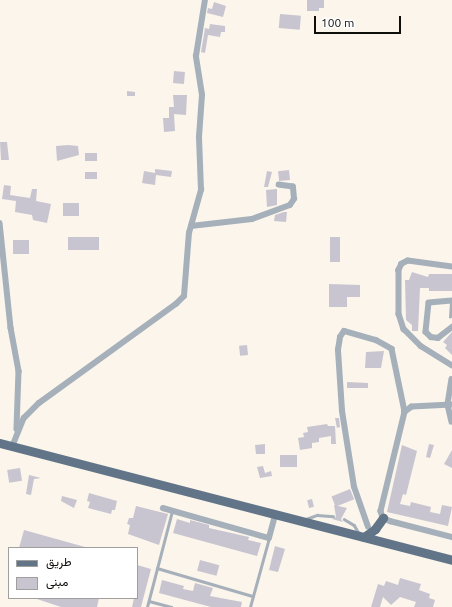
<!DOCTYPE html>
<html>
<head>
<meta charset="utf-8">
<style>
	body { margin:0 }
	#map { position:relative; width:452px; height:607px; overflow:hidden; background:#fbf5eb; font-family:Ubuntu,Vazirmatn,sans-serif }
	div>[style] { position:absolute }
	.building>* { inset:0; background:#c8c5d0; transform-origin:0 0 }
	.lane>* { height:2.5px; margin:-1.25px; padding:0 1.25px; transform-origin:1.25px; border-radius:1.25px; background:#a5b0ba }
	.street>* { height:5.5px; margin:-2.75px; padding:0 2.75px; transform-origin:2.75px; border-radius:2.75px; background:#a5b0ba }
	.primary>* { height:9px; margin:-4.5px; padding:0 4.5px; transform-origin:4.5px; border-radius:4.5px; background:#627588 }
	span { translate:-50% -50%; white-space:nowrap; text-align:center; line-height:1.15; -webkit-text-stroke:3px #fff; paint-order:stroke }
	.legend { position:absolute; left:8px; top:547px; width:130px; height:52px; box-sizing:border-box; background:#fff; border:1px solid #9f9f9d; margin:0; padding:5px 7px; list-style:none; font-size:12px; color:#100e0b }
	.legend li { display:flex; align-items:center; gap:8px; height:20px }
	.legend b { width:20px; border:1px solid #9f9f9d }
	.scale { position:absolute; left:314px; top:16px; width:87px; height:18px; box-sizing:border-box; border:2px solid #100e0b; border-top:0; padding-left:5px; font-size:12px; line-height:14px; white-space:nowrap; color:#100e0b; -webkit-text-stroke:3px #fff; paint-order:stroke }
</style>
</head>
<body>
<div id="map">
	<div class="building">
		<i style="clip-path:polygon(307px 0,324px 0,324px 8px,319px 8px,319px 11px,307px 11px)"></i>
		<i style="clip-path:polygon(214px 2px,226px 6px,223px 17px,207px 13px,208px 8px,212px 9px)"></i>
		<i style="left:280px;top:14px;width:21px;height:14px;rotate:5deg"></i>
		<i style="clip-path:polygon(210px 24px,225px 26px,225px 32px,221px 32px,220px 37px,208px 35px,205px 53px,201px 52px,205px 28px,209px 29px)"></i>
		<i style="left:174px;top:71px;width:11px;height:12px;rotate:5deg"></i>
		<i style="clip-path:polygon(127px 91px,135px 92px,135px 96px,127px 96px)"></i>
		<i style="clip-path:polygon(173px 95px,187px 95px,186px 115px,174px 114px,175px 131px,164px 132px,163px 118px,169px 118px,169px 107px,174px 107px)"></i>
		<i style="clip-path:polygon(0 142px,7px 142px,9px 160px,1px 160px)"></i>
		<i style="clip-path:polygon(68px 145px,78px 146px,79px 155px,57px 161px,56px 146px)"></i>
		<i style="left:85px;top:153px;width:12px;height:8px"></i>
		<i style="clip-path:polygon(155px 169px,172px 171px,171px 177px,156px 175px,155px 185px,142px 183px,144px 171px,155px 173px)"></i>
		<i style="left:289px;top:170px;width:10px;height:11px;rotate:84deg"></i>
		<i style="clip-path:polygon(267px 171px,272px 172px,268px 187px,264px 187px)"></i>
		<i style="left:85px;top:172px;width:12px;height:7px"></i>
		<i style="clip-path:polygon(4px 185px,11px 186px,10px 195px,30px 198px,32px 189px,37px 189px,36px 201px,51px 204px,47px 223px,33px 220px,32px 215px,15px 212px,16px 201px,2px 199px)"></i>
		<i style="clip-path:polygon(277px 189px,277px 205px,267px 207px,266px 190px)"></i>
		<i style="left:63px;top:203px;width:16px;height:13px"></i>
		<i style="clip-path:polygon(284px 212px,287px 212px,286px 222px,274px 221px,275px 215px)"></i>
		<i style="left:99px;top:237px;width:13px;height:31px;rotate:90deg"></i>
		<i style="left:330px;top:237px;width:10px;height:25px"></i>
		<i style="left:13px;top:240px;width:16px;height:14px"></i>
		<i style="clip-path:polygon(412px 272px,428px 277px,429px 274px,452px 274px,452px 291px,429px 291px,429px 288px,420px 288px,418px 331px,412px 331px,412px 325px,406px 320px,405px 280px,409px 280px)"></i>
		<i style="clip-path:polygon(329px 284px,360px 285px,360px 297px,347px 297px,347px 307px,329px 307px)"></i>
		<i style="clip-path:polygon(452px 332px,452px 355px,445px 348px,447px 345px,443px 342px)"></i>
		<i style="left:247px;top:345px;width:10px;height:8px;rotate:84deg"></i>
		<i style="clip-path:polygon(384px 351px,381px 368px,365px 368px,366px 352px)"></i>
		<i style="clip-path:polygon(347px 382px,368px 383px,368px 388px,347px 388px)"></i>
		<i style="clip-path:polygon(335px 418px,339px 418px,340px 427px,337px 428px)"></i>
		<i style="clip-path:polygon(327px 424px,328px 426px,335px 426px,336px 444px,331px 444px,331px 436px,319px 438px,319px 442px,312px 443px,312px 448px,300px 450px,298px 438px,304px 437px,303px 433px,308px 432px,307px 427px)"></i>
		<i style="clip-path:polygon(265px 444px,265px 454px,256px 454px,255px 445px)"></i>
		<i style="clip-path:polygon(429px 444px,434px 445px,430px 458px,426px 457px)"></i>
		<i style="clip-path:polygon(402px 445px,417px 451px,406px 495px,403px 494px,400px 504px,410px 506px,411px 502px,431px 507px,430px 512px,440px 514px,442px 505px,452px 507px,448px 526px,387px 512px)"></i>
		<i style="clip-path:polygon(452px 450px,452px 468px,444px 464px)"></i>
		<i style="left:280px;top:455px;width:17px;height:12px"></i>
		<i style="clip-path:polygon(263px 466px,265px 473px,271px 471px,272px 476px,260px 478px,257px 467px)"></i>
		<i style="left:20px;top:468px;width:13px;height:13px;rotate:81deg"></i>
		<i style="clip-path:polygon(29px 475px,41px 478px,34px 479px,31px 495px,26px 494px)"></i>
		<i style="left:350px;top:489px;width:11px;height:20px;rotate:68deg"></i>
		<i style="clip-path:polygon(89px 493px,117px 501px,115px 510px,112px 510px,111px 514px,88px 508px,90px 502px,87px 501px)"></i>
		<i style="clip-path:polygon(62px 496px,77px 500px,74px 508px,61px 501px)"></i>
		<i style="left:312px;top:499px;width:8px;height:5px;rotate:76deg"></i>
		<i style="clip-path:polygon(334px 505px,347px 508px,341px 519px,343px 522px,332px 519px,336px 517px)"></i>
		<i style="clip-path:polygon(136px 506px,168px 514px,159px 545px,128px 534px,130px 525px,127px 524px,129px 518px,133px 518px)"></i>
		<i style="clip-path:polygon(177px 519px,190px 523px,190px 520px,209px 525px,209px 528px,249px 537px,248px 540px,261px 543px,257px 556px,173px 533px)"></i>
		<i style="clip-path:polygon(24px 530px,85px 547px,84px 548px,19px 548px)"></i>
		<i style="clip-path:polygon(275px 546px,285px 549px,278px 572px,269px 570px)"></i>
		<i style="left:200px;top:560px;width:20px;height:11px;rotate:15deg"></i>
		<i style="clip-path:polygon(137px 565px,151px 569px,141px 607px,132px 607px,134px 598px,137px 598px)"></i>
		<i style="clip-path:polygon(400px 578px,421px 584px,419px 590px,430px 594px,429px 598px,435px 600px,433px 607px,414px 607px,416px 602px,400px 597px,391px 605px,383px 597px,380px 607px,371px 607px,378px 584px,384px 586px,386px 581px,398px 585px)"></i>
		<i style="clip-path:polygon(162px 580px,184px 586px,183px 589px,193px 591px,195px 583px,213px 588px,210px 596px,242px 602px,241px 607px,211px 607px,159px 593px)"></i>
		<i style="clip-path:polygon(34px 598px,99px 598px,97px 607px,61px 607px)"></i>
	</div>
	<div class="lane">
		<i style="left:450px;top:317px;width:16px;rotate:-86deg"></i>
		<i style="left:306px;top:519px;width:12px;rotate:-20deg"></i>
		<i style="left:317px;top:515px;width:16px;rotate:4deg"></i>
		<i style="left:344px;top:519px;width:12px;rotate:31deg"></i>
		<i style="left:354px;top:525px;width:9px;rotate:58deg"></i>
		<i style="left:157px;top:568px;width:100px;rotate:16.3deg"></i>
		<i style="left:149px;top:601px;width:23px;rotate:15deg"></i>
		<i style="left:147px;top:607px;width:99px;rotate:-75.4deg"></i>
		<i style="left:250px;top:607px;width:72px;rotate:-74.6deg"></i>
	</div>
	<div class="street">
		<i style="left:0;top:223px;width:106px;rotate:84deg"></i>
		<i style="left:11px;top:328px;width:44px;rotate:79.5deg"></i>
		<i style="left:19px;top:371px;width:58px;rotate:92deg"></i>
		<i style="left:191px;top:226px;width:61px;rotate:-6.5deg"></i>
		<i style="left:252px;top:219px;width:40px;rotate:-20.2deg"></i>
		<i style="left:290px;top:205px;width:7px;rotate:-56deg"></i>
		<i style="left:294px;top:199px;width:12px;rotate:-95deg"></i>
		<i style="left:293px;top:187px;width:14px;rotate:-172deg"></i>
		<i style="left:452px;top:267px;width:44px;rotate:-172.2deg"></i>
		<i style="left:408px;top:261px;width:7px;rotate:153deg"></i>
		<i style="left:402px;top:264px;width:7px;rotate:117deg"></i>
		<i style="left:399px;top:270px;width:44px;rotate:90deg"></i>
		<i style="left:399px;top:314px;width:16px;rotate:72deg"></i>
		<i style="left:404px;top:329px;width:24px;rotate:45deg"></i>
		<i style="left:421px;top:346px;width:36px;rotate:32deg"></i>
		<i style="left:452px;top:301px;width:23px;rotate:175deg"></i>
		<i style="left:429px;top:303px;width:29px;rotate:96deg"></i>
		<i style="left:426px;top:332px;width:7px;rotate:45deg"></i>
		<i style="left:431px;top:337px;width:7px;rotate:8deg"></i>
		<i style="left:438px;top:338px;width:18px;rotate:-38deg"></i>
		<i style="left:452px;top:379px;width:26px;rotate:99deg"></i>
		<i style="left:448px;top:405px;width:17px;rotate:77deg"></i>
		<i style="left:452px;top:405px;width:40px;rotate:177.1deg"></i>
		<i style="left:412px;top:407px;width:9px;rotate:144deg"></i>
		<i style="left:405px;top:412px;width:102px;rotate:103.6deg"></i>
		<i style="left:381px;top:511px;width:7px;rotate:74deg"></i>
		<i style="left:383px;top:518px;width:8px;rotate:23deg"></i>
		<i style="left:390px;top:521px;width:64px;rotate:14.5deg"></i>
		<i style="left:12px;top:447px;width:31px;rotate:-68deg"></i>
		<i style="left:24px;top:418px;width:21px;rotate:-45deg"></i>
		<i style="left:39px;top:403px;width:169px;rotate:-35.9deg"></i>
		<i style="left:176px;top:304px;width:11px;rotate:-45deg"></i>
		<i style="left:184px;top:296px;width:63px;rotate:-85.5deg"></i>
		<i style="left:189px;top:233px;width:45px;rotate:-74.4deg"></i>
		<i style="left:201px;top:190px;width:53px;rotate:-92.2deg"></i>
		<i style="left:199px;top:137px;width:42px;rotate:-85.9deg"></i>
		<i style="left:202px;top:95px;width:39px;rotate:-99deg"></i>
		<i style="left:196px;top:56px;width:57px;rotate:-80.9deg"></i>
		<i style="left:163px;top:508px;width:110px;rotate:15.8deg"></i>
		<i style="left:269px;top:538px;width:24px;rotate:-75deg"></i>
		<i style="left:368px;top:527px;width:42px;rotate:-109.3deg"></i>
		<i style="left:354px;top:487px;width:77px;rotate:-99deg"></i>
		<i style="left:342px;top:411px;width:61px;rotate:-93.8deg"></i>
		<i style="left:338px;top:350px;width:13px;rotate:-81deg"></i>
		<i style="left:340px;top:337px;width:7px;rotate:-56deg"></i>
		<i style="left:344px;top:331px;width:33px;rotate:16deg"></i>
		<i style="left:376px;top:340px;width:18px;rotate:29deg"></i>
		<i style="left:392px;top:349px;width:64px;rotate:78.3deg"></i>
	</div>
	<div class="primary">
		<i style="left:0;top:443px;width:467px;rotate:14.5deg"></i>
		<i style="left:364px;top:537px;width:14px;rotate:-36deg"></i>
		<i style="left:375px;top:529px;width:14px;rotate:-54deg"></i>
	</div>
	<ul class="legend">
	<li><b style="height:5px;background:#627588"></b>طريق</li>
	<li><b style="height:11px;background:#c8c5d0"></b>مبنى</li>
	</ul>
	<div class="scale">100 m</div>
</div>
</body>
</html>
